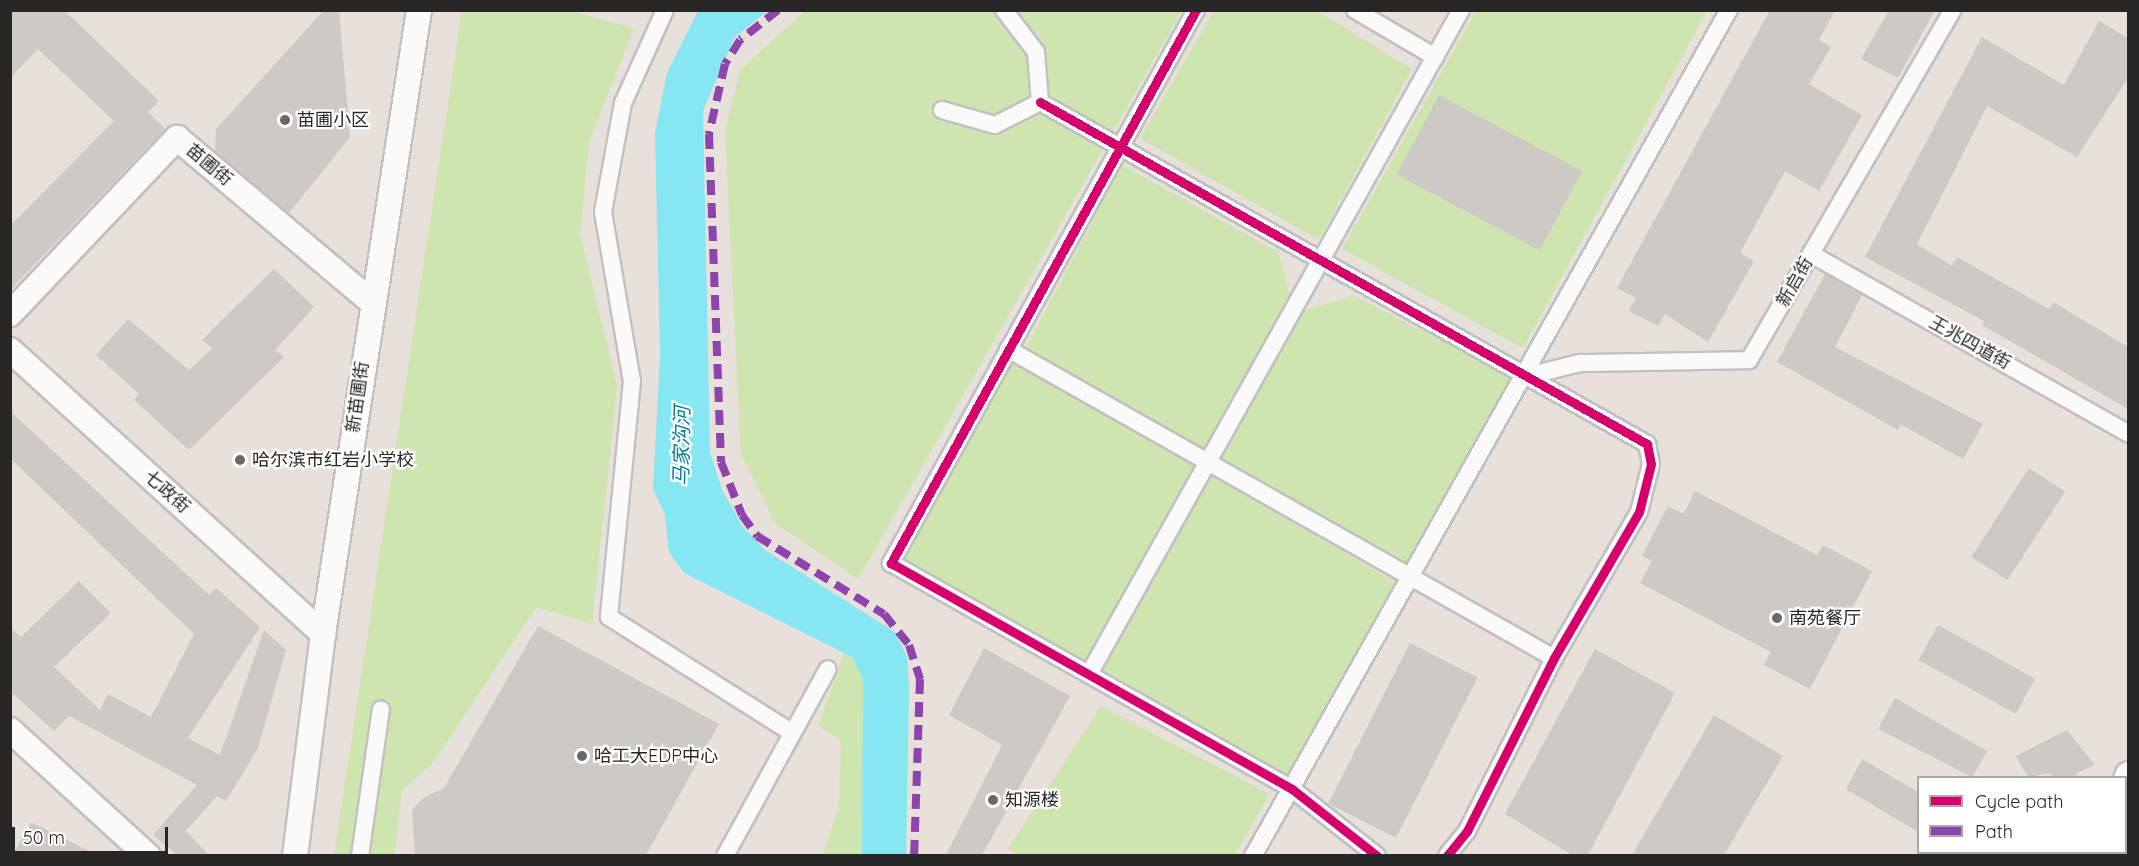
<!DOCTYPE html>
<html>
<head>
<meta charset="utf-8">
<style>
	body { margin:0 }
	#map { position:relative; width:2139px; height:866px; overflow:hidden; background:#e7e0db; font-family:Quicksand,"Noto Sans SC",sans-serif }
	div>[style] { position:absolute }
	.green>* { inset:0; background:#cee5b0; transform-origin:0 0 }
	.water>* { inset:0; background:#86e6f1 }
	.building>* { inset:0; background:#cdc9c5; transform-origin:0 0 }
	.roads { filter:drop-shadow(2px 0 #c2c1c2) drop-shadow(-2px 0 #c2c1c2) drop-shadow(0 2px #c2c1c2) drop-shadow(0 -2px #c2c1c2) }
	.street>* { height:16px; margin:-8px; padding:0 8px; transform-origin:8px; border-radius:8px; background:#fbfafa }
	.secondary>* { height:24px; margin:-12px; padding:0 12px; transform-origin:12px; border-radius:12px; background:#fbfafa }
	.quiet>* { height:8px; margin-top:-4px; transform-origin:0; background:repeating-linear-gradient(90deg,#8e44ad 0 15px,transparent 0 23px) }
	.cycleway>* { height:9px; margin:-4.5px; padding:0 4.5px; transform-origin:4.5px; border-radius:4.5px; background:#d6006c }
	.dots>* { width:16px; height:16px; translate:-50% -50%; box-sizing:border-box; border:3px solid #fff; border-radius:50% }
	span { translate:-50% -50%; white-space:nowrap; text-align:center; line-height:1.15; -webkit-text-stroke:4.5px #fff; paint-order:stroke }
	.poi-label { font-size:18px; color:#272727 }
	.left { translate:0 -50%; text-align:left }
	.street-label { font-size:18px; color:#272727 }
	.water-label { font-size:20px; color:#017c9b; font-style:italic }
	.frame { position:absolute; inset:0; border:12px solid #272727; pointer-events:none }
	.legend { position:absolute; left:1917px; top:776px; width:210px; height:78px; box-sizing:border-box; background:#fff; border:2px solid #a9a9a9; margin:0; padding:8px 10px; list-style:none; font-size:18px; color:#272727 }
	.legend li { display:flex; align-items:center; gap:12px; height:30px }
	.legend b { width:30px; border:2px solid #a9a9a9 }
	.scale { position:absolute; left:12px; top:827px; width:156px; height:27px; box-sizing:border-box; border:3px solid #272727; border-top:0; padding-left:8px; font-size:18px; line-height:21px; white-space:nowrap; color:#272727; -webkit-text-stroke:4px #fff; paint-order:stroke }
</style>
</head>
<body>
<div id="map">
	<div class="green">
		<i style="clip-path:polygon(462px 11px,570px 11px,634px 28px,589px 142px,580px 234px,617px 386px,592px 624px,536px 607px,433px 763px,402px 790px,394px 855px,334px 856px)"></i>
		<i style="clip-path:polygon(805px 11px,1182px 11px,858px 579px,775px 523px,741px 454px,725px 131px,740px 70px)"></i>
		<i style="clip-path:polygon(1214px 11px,1317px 11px,1412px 69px,1319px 240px,1140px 138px)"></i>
		<i style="clip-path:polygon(1476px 11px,1707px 11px,1523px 348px,1342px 249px)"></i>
		<i style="clip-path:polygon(1122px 165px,1278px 252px,1291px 299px,1204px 454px,1026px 348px)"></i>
		<i style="clip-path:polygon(1354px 296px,1518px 379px,1406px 568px,1220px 463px,1304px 310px)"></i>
		<i style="left:1011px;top:360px;width:215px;height:226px;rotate:30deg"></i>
		<i style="left:1210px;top:475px;width:216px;height:222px;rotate:30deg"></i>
		<i style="clip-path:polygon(844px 653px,852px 657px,863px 680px,862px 855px,823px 855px,839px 806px,841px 741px,818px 726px)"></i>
		<i style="clip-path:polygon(1101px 706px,1269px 794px,1235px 855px,1020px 856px,1008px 849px)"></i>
	</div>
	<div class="water">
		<i style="clip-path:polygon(698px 11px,767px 11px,734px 38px,703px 111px,710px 452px,722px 490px,742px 526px,765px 550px,895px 632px,907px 657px,909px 689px,906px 855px,862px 855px,863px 680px,852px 657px,684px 573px,669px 552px,665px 514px,653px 489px,660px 354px,655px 133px,667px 73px)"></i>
	</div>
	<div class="building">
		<i style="clip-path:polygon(10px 10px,64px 10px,159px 101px,148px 112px,165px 129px,10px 290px,10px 226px,114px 121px,38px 49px,10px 78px)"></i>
		<i style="clip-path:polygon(324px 10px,339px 10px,350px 137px,289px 213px,215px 152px,216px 129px)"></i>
		<i style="clip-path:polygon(1770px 10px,1835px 10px,1819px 40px,1831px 47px,1809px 84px,1862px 115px,1819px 191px,1785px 171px,1740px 253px,1754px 261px,1708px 342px,1665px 314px,1658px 326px,1629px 311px,1636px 298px,1617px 288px)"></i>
		<i style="clip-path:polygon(1889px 10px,1935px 10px,1898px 78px,1861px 59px)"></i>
		<i style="clip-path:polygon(2099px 21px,2128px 38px,2128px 78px,2077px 157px,1987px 106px,1917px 244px,1952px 266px,1957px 257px,2049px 309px,2053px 302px,2128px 347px,2128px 409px,1982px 325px,1984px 321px,1865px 257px,1982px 37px,2064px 85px)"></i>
		<i style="left:1439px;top:95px;width:162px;height:90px;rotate:28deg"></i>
		<i style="clip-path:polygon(274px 269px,314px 307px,275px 350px,284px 357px,189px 450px,134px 400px,139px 394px,96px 355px,128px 319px,189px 370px,212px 348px,202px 340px)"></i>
		<i style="clip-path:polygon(1825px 274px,1862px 295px,1835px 347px,1983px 424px,1963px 459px,1900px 424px,1898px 430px,1777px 362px)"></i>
		<i style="clip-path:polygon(10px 411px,209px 595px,216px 588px,260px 627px,188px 738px,220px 755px,264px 630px,286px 650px,258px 748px,226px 801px,217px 796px,186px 831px,209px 855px,177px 855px,153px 835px,197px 785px,69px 716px,54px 731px,10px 691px,10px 628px,21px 637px,79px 581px,111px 613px,54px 667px,100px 710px,108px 694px,151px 717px,194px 634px,10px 458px)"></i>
		<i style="left:2029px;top:468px;width:43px;height:106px;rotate:33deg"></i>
		<i style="clip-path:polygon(1695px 491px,1817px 555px,1823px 545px,1872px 571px,1810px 689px,1764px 665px,1771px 652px,1640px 583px,1652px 561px,1642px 556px,1668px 506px,1684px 514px)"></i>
		<i style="left:1938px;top:625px;width:111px;height:40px;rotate:29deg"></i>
		<i style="clip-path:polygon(538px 626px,719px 724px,646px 855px,415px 855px,412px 810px,423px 798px,444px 788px)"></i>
		<i style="left:1410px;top:643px;width:76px;height:180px;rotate:27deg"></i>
		<i style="clip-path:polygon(984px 648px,1070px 696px,982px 855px,946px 855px,1002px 745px,949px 715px)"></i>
		<i style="clip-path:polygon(1595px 649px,1675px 693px,1588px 855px,1572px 855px,1505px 814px)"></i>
		<i style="clip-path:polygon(1895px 698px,1987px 751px,1972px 777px,1878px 729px)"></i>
		<i style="clip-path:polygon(1714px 715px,1783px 756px,1724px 855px,1632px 855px)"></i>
		<i style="clip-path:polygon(2067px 730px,2095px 765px,2076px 773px,2078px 777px,2053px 777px,2050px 773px,2028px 777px,2016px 756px)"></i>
		<i style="clip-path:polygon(1862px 759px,1918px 792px,1918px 832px,1846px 789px)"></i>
		<i style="clip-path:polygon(31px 822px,97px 855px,13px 855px)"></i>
	</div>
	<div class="roads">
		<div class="street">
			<i style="left:665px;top:10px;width:102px;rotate:114.3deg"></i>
			<i style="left:623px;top:103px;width:111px;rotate:100.4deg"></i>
			<i style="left:603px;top:212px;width:171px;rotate:80.3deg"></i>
			<i style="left:632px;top:381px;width:237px;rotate:95.6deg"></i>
			<i style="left:609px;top:617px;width:215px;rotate:32.3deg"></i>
			<i style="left:1196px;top:10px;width:632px;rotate:118.88deg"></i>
			<i style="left:891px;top:563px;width:460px;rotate:29.4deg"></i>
			<i style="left:1292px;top:789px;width:108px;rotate:38.2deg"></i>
			<i style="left:1355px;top:10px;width:93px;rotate:30.4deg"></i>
			<i style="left:1040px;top:102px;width:697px;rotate:29.4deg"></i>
			<i style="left:1647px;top:444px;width:20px;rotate:79deg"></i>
			<i style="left:1651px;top:464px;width:49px;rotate:104deg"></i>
			<i style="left:1639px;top:512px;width:169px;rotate:120.2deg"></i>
			<i style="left:1554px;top:658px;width:194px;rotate:116.7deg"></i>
			<i style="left:1467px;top:831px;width:32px;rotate:129deg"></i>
			<i style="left:942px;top:110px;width:55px;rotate:15.8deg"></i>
			<i style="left:995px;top:125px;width:51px;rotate:-27.1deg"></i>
			<i style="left:1040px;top:102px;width:50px;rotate:-94.6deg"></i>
			<i style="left:1036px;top:52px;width:53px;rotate:-127.3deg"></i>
			<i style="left:1811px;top:254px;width:364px;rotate:29.5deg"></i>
			<i style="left:1008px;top:349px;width:627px;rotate:29.51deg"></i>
			<i style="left:1527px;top:376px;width:55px;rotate:-13.8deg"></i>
			<i style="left:1580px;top:363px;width:169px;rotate:-1deg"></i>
			<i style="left:1749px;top:360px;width:405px;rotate:-59.8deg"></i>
			<i style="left:1089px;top:674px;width:761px;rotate:-60.74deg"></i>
			<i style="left:360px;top:856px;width:148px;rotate:-81.9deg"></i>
			<i style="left:725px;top:856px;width:213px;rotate:-61.2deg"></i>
			<i style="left:1253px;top:856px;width:971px;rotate:-60.64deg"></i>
		</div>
		<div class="secondary">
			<i style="left:10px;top:314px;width:243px;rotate:-46.5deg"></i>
			<i style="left:177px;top:138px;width:255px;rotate:40.1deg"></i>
			<i style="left:10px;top:350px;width:423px;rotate:42.2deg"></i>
			<i style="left:10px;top:730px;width:187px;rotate:42.4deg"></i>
			<i style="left:2126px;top:779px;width:5px;rotate:-68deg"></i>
			<i style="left:295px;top:856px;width:224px;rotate:-82.8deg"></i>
			<i style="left:323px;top:634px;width:631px;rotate:-81.25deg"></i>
			<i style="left:2083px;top:856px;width:4px;rotate:-63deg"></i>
		</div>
	</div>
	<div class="quiet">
		<i style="left:778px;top:10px;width:48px;rotate:141.7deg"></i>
		<i style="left:740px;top:40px;width:28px;rotate:122deg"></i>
		<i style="left:725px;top:64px;width:72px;rotate:102.9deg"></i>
		<i style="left:709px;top:134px;width:328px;rotate:87.9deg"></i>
		<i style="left:721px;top:462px;width:57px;rotate:68.4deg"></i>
		<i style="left:742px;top:515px;width:26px;rotate:54deg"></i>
		<i style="left:757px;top:536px;width:149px;rotate:31.6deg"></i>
		<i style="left:884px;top:614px;width:40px;rotate:51deg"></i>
		<i style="left:909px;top:645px;width:36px;rotate:72deg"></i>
		<i style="left:920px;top:679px;width:177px;rotate:91.9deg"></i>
	</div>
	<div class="cycleway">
		<i style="left:1196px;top:10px;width:632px;rotate:118.88deg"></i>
		<i style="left:891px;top:563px;width:460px;rotate:29.4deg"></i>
		<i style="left:1292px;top:789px;width:108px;rotate:38.2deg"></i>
		<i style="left:1040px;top:102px;width:697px;rotate:29.4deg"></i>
		<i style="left:1647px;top:444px;width:20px;rotate:79deg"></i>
		<i style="left:1651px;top:464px;width:49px;rotate:104deg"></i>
		<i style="left:1639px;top:512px;width:169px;rotate:120.2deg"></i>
		<i style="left:1554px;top:658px;width:194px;rotate:116.7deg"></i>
		<i style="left:1467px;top:831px;width:32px;rotate:129deg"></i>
	</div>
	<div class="dots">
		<i style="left:285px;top:120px;background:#6a6866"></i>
		<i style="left:240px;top:460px;background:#6a6866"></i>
		<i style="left:1777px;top:618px;background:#6a6866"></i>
		<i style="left:582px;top:756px;background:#6a6866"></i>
		<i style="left:993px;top:800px;background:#6a6866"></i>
	</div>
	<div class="poi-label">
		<span class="left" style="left:297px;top:120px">苗圃小区</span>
		<span class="left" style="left:252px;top:460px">哈尔滨市红岩小学校</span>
		<span class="left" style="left:1789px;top:618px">南苑餐厅</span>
		<span class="left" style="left:594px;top:756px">哈工大EDP中心</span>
		<span class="left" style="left:1005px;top:800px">知源楼</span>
	</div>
	<div class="street-label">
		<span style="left:209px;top:165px;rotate:40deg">苗圃街</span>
		<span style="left:1795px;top:282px;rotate:-60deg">新启街</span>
		<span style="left:1970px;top:343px;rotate:29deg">王兆四道街</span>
		<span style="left:358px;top:397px;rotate:-82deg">新苗圃街</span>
		<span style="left:167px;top:492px;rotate:42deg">七政街</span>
	</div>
	<div class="water-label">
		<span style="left:681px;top:446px;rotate:-89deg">马家沟河</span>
	</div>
	<div class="frame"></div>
	<ul class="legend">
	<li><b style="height:8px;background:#d6006c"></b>Cycle path</li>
	<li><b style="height:8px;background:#8e44ad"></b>Path</li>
	</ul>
	<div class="scale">50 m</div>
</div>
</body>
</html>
